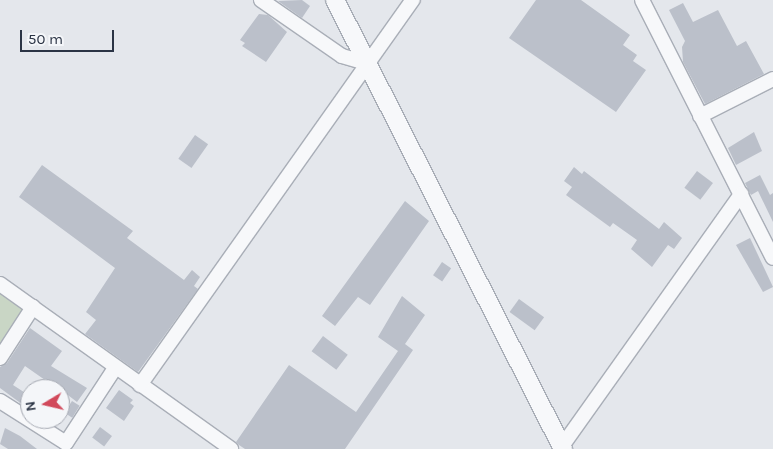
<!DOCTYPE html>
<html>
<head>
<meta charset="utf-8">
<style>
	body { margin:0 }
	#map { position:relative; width:773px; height:449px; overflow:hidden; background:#e4e7ec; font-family:Karla,sans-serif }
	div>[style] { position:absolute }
	.green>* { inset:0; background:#c9d6c5 }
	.building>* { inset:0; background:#bbc0ca; transform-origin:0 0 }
	.roads { filter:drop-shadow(1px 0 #a9aeb7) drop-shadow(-1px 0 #a9aeb7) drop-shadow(0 1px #a9aeb7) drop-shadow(0 -1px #a9aeb7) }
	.minor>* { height:14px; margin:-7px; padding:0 7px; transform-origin:7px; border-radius:7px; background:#f7f8fa }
	.tertiary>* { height:18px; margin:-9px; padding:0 9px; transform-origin:9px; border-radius:9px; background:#f7f8fa }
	span { translate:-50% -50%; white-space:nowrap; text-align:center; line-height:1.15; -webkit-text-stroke:4px #f4f6f9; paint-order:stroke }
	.north { position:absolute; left:20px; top:379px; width:50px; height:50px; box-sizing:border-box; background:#f4f6f9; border:1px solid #a4a8b1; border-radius:50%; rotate:261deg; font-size:14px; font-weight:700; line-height:20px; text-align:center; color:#2b3445 }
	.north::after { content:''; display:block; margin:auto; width:18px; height:22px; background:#d1495b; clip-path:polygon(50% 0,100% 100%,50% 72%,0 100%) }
	.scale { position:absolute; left:20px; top:30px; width:94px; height:22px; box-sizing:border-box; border:2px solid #2b3445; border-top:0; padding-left:6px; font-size:15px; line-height:18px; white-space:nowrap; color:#2b3445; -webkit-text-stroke:4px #f4f6f9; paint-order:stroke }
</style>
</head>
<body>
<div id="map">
	<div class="green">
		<i style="clip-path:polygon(0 290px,24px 309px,0 344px)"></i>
	</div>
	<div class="building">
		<i style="clip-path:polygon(302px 0,310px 6px,302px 18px,278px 1px)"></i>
		<i style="clip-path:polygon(536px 0,581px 0,630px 35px,623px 45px,637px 55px,633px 61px,646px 70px,616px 112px,509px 38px)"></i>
		<i style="clip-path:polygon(683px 3px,693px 22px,718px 10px,737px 46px,746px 41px,764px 74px,705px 104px,683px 62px,682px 47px,685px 41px,669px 10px)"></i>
		<i style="clip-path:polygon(259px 14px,268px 15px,287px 32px,266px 62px,242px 46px,245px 43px,240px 40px)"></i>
		<i style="clip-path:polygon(754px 132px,762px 151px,736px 165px,728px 148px)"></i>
		<i style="left:195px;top:135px;width:16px;height:29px;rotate:35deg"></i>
		<i style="clip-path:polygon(42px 165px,133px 231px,127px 238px,184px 280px,192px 270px,200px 277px,194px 286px,198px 289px,138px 372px,85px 334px,96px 320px,86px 312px,115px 268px,19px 197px)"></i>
		<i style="clip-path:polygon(574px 167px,582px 174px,584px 171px,659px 229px,664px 222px,682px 238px,674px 249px,668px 245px,652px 267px,631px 249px,637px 240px,613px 223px,610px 227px,566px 195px,572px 187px,564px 181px)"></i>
		<i style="left:697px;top:171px;width:20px;height:21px;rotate:37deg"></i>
		<i style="clip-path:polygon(760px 175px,770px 195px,773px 193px,773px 222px,758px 191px,751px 195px,745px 183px)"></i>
		<i style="clip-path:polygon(405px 201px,429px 221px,370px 305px,358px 297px,335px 326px,322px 316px)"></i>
		<i style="clip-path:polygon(750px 238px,773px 287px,763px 292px,736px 245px)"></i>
		<i style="left:442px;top:262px;width:11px;height:16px;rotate:34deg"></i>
		<i style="clip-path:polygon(402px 296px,425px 315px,405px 344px,413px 350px,345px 449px,245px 449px,239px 445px,236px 442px,289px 365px,356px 412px,398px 351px,378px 337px)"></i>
		<i style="left:519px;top:299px;width:31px;height:16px;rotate:36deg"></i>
		<i style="clip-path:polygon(30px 328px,62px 351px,51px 366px,87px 388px,77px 402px,60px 389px,38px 389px,45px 380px,25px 366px,13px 385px,30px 396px,30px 410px,0 388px,0 367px,7px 363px)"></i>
		<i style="left:323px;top:336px;width:31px;height:19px;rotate:37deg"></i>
		<i style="clip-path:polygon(119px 390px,133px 400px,130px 403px,134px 406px,124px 421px,106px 408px)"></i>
		<i style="left:72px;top:401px;width:9px;height:14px;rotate:32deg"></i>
		<i style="left:100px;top:427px;width:15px;height:13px;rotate:37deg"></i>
		<i style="clip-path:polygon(5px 428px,20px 436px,37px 449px,8px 449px,0 444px)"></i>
	</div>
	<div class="roads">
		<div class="minor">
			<i style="left:261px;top:0;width:98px;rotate:34.7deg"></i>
			<i style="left:342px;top:56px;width:26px;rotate:16deg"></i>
			<i style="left:642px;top:0;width:289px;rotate:63.1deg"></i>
			<i style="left:700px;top:116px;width:82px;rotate:-26.9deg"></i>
			<i style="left:0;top:284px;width:284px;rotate:35.5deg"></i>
			<i style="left:0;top:358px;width:61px;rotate:-57.1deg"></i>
			<i style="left:140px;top:385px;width:472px;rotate:-54.7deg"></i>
			<i style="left:0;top:401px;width:78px;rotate:32.5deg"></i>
			<i style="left:66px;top:443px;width:90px;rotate:-56.8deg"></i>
			<i style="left:560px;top:449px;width:313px;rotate:-54.6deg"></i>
		</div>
		<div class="tertiary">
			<i style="left:335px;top:0;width:504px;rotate:63.08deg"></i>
		</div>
	</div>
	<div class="north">N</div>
	<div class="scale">50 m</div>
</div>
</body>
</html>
